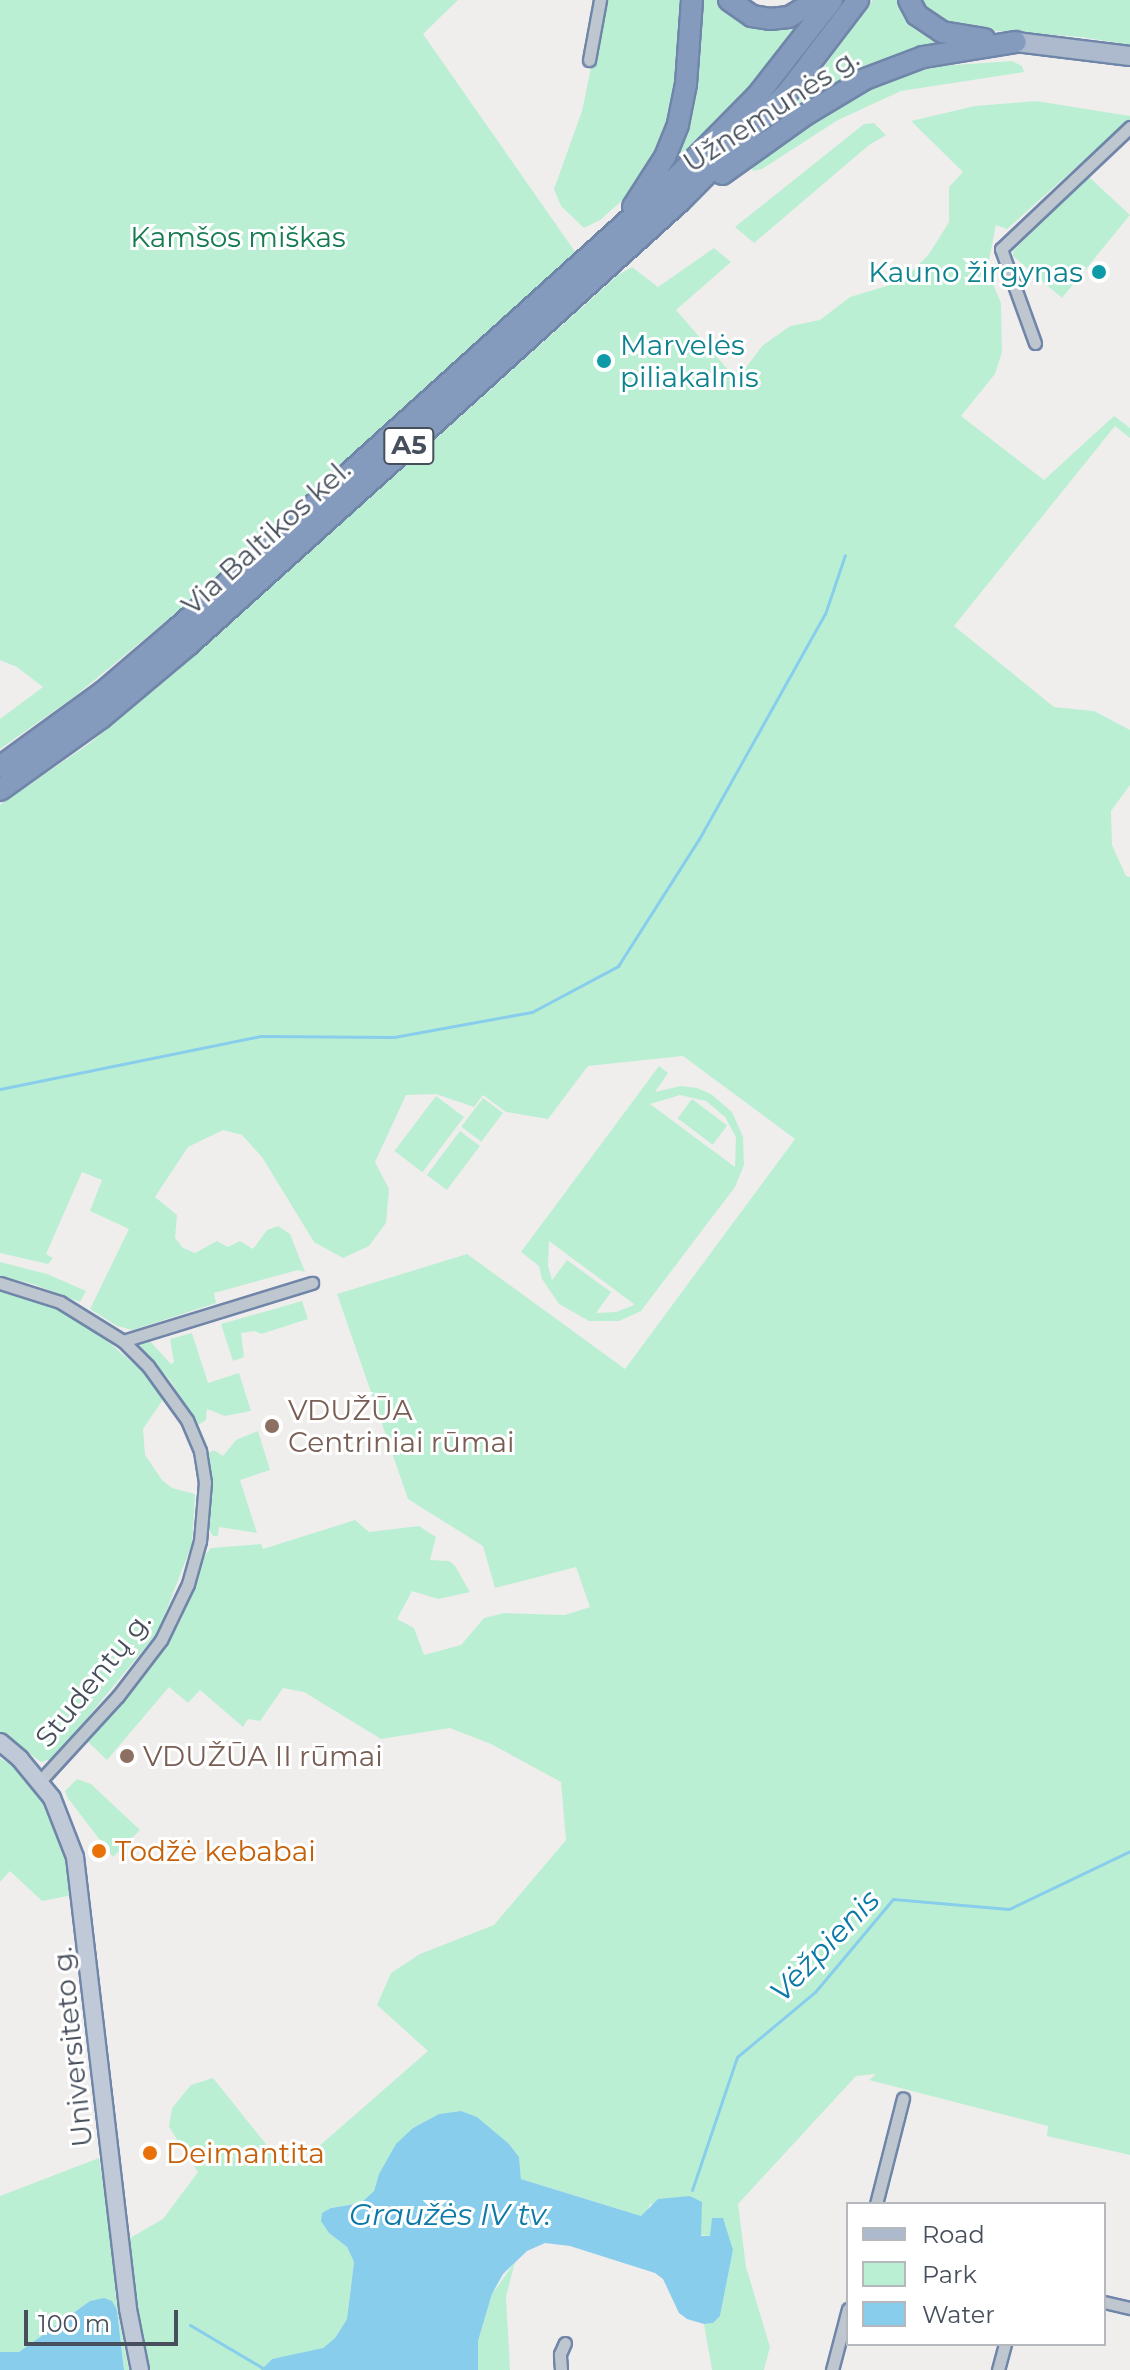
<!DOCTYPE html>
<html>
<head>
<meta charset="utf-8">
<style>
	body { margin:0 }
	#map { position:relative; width:1130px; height:2370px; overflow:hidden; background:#f0eeed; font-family:Montserrat,sans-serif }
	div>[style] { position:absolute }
	.green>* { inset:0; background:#bbefd4; transform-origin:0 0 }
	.water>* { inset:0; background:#88ceec }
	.stream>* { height:3px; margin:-1.5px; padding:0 1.5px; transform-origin:1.5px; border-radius:1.5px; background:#88ceec }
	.roads { filter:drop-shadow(2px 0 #7086a9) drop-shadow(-2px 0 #7086a9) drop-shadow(0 2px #7086a9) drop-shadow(0 -2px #7086a9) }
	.street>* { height:11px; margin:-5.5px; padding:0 5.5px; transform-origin:5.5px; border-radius:5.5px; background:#bec7d0 }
	.secondary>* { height:16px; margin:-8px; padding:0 8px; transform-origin:8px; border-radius:8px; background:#c0c9d7 }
	.primary>* { height:18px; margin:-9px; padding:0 9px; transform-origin:9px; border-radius:9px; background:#adbacd }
	.highway>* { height:20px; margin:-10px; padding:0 10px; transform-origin:10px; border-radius:10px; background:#859bbd }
	.dots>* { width:22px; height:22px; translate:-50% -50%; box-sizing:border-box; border:4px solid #fff; border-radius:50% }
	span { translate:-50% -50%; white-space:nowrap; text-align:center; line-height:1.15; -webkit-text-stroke:6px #fff; paint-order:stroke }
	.shield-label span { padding:2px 6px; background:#fff; border:2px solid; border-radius:6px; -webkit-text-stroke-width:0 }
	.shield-label { font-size:26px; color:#464f5b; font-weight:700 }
	.street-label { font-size:28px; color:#464f5b }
	.park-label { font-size:28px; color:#167c52 }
	.culture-label { font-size:28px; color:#0d838f }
	.right { translate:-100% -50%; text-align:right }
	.left { translate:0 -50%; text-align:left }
	.education-label { font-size:28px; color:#785e54 }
	.food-label { font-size:28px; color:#c56008 }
	.water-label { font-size:30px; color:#0c7aa8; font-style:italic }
	.legend { position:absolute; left:846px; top:2202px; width:260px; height:144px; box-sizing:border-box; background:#fff; border:2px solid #b5b9bd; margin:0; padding:10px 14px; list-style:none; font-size:24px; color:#464f5b }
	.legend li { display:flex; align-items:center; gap:16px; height:40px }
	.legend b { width:40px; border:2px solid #b5b9bd }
	.scale { position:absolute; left:24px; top:2310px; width:154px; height:36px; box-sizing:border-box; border:4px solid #464f5b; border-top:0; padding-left:10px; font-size:24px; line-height:28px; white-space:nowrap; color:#464f5b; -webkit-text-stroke:6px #fff; paint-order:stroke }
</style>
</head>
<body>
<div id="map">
	<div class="green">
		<i style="clip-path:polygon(0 0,458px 0,423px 34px,576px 253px,171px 617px,74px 697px,0 749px,0 719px,43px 687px,17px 667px,0 660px)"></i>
		<i style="clip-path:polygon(605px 0,684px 0,678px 71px,669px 122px,656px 154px,634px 190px,600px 220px,584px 228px,561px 206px,554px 189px,582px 111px)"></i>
		<i style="clip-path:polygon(698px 0,722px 0,803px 19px,746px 91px,664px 172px)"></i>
		<i style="clip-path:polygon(873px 0,901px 0,955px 40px,763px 138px,809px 87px)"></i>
		<i style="clip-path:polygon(914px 0,1130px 0,1130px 45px,1081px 37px,956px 28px,936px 21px)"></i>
		<i style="clip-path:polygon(1012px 61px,1022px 66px,1024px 72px,901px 91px,838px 120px,762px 169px,753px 171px,751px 166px,863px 91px,926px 67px)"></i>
		<i style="clip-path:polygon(1036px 101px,1130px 116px,1130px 119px,1007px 229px,996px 225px,987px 270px,1001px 303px,1002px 352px,995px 374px,961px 416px,1044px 480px,1114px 416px,1130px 428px,1130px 438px,1115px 426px,954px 626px,1054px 707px,1094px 711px,1130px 730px,1130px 785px,1111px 811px,1112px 845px,1126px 876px,1130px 877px,1130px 2155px,1047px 2136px,1048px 2126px,869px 2080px,876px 2074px,856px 2076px,738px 2204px,746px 2267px,770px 2347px,764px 2370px,712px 2370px,704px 2324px,713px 2323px,720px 2316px,733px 2250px,710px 2236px,700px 2235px,702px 2203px,650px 2204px,645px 2216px,641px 2216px,521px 2179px,519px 2157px,509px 2144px,461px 2111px,440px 2114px,413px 2128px,379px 2174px,374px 2191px,361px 2203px,331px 2208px,329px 2233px,347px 2247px,354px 2262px,347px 2319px,335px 2338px,323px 2348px,307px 2354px,272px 2359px,261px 2370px,148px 2370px,135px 2300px,130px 2238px,163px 2219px,198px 2172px,169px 2127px,172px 2108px,191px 2085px,213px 2078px,273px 2153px,302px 2161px,428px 2051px,377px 2005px,391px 1973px,420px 1954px,494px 1925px,566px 1840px,561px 1782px,491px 1744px,450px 1728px,381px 1739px,304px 1692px,283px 1688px,260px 1721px,248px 1719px,243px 1727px,200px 1690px,188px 1703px,169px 1687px,107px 1760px,87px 1741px,164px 1649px,181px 1620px,205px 1555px,211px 1548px,261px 1544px,263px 1549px,355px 1520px,369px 1532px,419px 1526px,436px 1537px,430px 1560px,449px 1561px,455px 1566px,470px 1592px,438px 1599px,412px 1591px,397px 1619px,414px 1628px,424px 1655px,461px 1645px,484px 1618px,504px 1613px,565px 1615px,590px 1607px,576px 1567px,495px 1588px,483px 1546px,408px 1499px,337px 1294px,467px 1254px,625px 1369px,795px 1139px,683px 1056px,588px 1066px,548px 1119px,506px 1112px,483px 1095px,474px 1107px,436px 1094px,406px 1095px,375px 1162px,389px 1189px,386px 1223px,369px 1246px,343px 1258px,314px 1242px,262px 1157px,242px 1135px,223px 1130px,188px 1147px,155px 1197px,177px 1215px,175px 1238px,183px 1248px,195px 1253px,217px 1241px,228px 1247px,240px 1241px,253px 1249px,267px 1230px,278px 1226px,290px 1234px,305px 1272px,298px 1270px,214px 1293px,216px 1303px,133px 1330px,117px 1326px,90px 1309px,129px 1229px,90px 1211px,102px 1180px,82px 1172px,46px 1254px,53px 1258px,48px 1264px,0 1253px,0 805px,90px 743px,178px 670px,618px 275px,632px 267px,658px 287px,714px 248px,731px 262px,676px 310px,737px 380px,762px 346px,790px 326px,820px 320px,850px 297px,903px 281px,929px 254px,949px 222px,949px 187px,963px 172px,911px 121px,975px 106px)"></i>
		<i style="clip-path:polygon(874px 123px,886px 135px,869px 145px,754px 243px,735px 227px,864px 124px)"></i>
		<i style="clip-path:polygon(1088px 176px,1130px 215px,1062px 298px,1013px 256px,1013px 251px)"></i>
		<i style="clip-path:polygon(evenodd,659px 1066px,668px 1073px,655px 1092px,681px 1086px,697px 1088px,711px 1094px,732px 1112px,743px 1137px,744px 1165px,735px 1187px,641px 1311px,619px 1321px,589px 1321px,559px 1304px,542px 1279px,539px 1266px,521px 1252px,659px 1066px,680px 1095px,706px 1101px,725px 1117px,736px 1137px,735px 1167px,650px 1104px,680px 1095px,659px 1066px,549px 1241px,634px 1304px,634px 1305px,616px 1312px,596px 1313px,611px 1292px,567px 1260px,552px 1280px,548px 1266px,549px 1241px)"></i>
		<i style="left:436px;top:1096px;width:35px;height:69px;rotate:37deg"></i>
		<i style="left:483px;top:1098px;width:25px;height:36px;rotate:37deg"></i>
		<i style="left:692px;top:1099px;width:44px;height:24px;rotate:37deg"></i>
		<i style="left:460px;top:1131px;width:25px;height:55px;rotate:37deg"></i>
		<i style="clip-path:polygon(0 1262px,47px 1274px,86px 1291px,80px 1302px,33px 1284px,0 1276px)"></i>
		<i style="clip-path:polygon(0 1291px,37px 1300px,66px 1313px,95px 1330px,143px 1372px,164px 1398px,143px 1429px,145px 1455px,162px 1480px,172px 1488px,195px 1494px,192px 1544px,158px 1632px,83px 1723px,51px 1759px,41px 1762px,0 1732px)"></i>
		<i style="clip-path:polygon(302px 1301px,308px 1319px,261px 1334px,255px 1331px,241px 1333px,244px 1357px,233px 1361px,221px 1324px)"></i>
		<i style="clip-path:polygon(192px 1333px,208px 1383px,239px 1373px,251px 1411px,225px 1416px,207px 1409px,206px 1420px,198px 1425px,169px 1379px,140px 1348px,141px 1341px,147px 1338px,171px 1364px,174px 1362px,170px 1339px)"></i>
		<i style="clip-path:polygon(258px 1431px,270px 1470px,240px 1480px,257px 1533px,219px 1527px,218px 1536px,213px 1536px,209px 1529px,210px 1476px,207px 1454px,214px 1450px,223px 1456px,236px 1440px)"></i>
		<i style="clip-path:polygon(0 1758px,19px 1769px,45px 1799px,65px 1844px,73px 1893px,68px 1896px,42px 1901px,10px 1871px,0 1882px)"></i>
		<i style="clip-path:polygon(77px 1779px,91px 1784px,140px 1830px,113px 1857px,67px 1797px,65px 1791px)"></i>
		<i style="clip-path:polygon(99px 2158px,119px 2288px,115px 2291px,120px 2324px,129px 2370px,124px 2370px,117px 2309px,90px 2301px,19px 2352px,0 2352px,0 2196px)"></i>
		<i style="clip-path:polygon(515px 2262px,506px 2297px,510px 2370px,478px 2370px,478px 2341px,492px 2294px)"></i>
	</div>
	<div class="water">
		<i style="clip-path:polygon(461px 2111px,477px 2117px,509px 2144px,519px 2157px,521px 2179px,641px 2216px,658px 2199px,690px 2196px,702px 2202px,701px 2236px,710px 2236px,712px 2218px,723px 2218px,733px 2250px,720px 2316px,713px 2323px,704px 2324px,687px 2319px,679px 2313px,663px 2279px,655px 2273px,570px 2246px,545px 2243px,527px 2251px,503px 2274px,492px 2294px,478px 2341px,478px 2370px,261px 2370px,272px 2359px,323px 2348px,335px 2338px,347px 2319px,354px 2262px,347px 2247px,329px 2233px,321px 2221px,322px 2213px,331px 2208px,361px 2203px,374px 2191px,379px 2174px,396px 2144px,413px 2128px,439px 2114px)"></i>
		<i style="clip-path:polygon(104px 2298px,112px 2301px,117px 2310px,124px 2370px,0 2370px,0 2352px,19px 2352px,90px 2301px)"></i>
	</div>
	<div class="stream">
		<i style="left:0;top:1089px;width:266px;rotate:-11.5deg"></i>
		<i style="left:261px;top:1036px;width:133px;rotate:0.4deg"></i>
		<i style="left:394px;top:1037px;width:140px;rotate:-10.3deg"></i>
		<i style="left:532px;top:1012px;width:98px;rotate:-28.1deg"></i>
		<i style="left:618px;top:966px;width:151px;rotate:-57.5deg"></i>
		<i style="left:699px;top:839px;width:258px;rotate:-60.8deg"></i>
		<i style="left:825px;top:614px;width:62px;rotate:-71.3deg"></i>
		<i style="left:692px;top:2190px;width:140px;rotate:-71.3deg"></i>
		<i style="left:737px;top:2057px;width:102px;rotate:-39.8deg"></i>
		<i style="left:815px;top:1992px;width:121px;rotate:-50deg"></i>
		<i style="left:893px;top:1899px;width:116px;rotate:4.9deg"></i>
		<i style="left:1009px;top:1909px;width:134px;rotate:-25.6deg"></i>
		<i style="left:190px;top:2325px;width:88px;rotate:30.6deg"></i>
	</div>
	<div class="roads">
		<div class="street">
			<i style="left:589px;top:60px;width:61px;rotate:-79.6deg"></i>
			<i style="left:1035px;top:343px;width:100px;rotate:-109.9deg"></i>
			<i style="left:1001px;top:249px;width:178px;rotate:-43.4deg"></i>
			<i style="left:0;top:1283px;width:63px;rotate:17.6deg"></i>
			<i style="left:60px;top:1302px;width:74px;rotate:31.8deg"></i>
			<i style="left:123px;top:1341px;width:35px;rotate:45deg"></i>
			<i style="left:148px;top:1366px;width:67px;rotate:54.2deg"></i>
			<i style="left:187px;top:1420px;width:34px;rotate:67deg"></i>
			<i style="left:200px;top:1451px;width:31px;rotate:81deg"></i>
			<i style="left:205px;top:1482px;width:59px;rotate:94.8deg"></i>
			<i style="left:200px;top:1541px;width:45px;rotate:105.6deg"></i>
			<i style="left:188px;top:1584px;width:62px;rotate:115.7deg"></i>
			<i style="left:161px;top:1640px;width:71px;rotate:127.5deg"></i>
			<i style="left:118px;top:1696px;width:115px;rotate:132.5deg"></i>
			<i style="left:123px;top:1341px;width:198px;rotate:-17.1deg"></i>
			<i style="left:876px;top:2204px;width:109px;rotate:-75.7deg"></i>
			<i style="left:1104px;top:2302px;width:27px;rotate:13deg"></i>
			<i style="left:561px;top:2370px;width:16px;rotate:-94deg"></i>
			<i style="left:560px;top:2354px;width:12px;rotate:-66deg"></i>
			<i style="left:832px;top:2370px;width:63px;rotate:-75.3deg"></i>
			<i style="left:998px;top:2370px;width:27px;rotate:-75deg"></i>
		</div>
		<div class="secondary">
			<i style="left:0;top:1742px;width:26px;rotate:40deg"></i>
			<i style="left:20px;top:1759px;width:50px;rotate:50.6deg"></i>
			<i style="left:52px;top:1798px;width:63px;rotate:68.7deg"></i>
			<i style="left:75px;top:1857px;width:455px;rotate:83.3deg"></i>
			<i style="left:128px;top:2309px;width:62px;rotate:78.9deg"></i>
		</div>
		<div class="primary">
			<i style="left:1016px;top:42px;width:115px;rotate:7deg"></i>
		</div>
		<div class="highway">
			<i style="left:729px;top:0;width:28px;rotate:35deg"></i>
			<i style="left:752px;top:16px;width:18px;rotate:9deg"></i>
			<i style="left:770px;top:19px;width:19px;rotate:-6deg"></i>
			<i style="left:789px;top:17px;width:33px;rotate:-31deg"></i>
			<i style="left:909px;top:0;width:17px;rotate:62deg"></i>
			<i style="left:917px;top:15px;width:30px;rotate:34deg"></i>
			<i style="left:942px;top:32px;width:43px;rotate:9.5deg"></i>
			<i style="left:722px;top:174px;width:102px;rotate:-35.4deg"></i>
			<i style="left:805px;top:115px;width:70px;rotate:-31deg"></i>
			<i style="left:865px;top:79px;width:62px;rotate:-20.8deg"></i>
			<i style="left:923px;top:57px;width:94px;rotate:-9.2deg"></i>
			<i style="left:633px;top:207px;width:59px;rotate:-57.4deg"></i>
			<i style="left:665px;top:157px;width:35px;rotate:-68deg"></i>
			<i style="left:678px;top:124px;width:41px;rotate:-78.7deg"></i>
			<i style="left:686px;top:84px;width:84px;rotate:-85.9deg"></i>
			<i style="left:0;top:767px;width:127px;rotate:-36.1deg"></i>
			<i style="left:103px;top:692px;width:99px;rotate:-40.5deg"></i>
			<i style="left:178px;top:628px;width:675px;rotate:-42.12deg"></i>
			<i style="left:679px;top:175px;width:111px;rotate:-45.4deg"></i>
			<i style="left:757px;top:96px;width:122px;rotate:-52deg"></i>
			<i style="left:0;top:790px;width:124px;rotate:-35.5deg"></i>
			<i style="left:101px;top:718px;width:114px;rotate:-40deg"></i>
			<i style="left:188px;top:645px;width:661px;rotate:-42.06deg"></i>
			<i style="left:679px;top:202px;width:155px;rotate:-45.3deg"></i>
			<i style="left:788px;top:92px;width:116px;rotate:-52.7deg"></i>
		</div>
	</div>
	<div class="dots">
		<i style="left:1099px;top:272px;background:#0f9aa8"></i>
		<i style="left:604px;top:361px;background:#0f9aa8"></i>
		<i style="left:272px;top:1426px;background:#8d6e63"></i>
		<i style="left:127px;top:1756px;background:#8d6e63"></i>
		<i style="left:99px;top:1851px;background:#e8710a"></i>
		<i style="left:150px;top:2153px;background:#e8710a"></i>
	</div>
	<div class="shield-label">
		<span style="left:409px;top:446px">A5</span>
	</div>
	<div class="street-label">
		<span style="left:771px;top:110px;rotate:-33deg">Užnemunės g.</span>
		<span style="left:266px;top:537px;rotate:-42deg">Via Baltikos kel.</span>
		<span style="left:93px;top:1679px;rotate:-51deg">Studentų g.</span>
		<span style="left:72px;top:2047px;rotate:-96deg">Universiteto g.</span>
	</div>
	<div class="park-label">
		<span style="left:238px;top:237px">Kamšos miškas</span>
	</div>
	<div class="culture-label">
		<span class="right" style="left:1083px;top:272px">Kauno žirgynas</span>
		<span class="left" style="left:620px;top:361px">Marvelės<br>piliakalnis</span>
	</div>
	<div class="education-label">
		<span class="left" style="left:288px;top:1426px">VDUŽŪA<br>Centriniai rūmai</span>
		<span class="left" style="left:143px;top:1756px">VDUŽŪA II rūmai</span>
	</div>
	<div class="food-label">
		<span class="left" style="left:115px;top:1851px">Todžė kebabai</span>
		<span class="left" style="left:166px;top:2153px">Deimantita</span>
	</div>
	<div class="water-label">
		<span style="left:825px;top:1946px;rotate:-46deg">Vėžpienis</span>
		<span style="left:450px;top:2215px">Graužės IV tv.</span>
	</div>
	<ul class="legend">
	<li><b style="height:10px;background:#adbacd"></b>Road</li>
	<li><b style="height:22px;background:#bbefd4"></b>Park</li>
	<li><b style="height:22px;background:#88ceec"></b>Water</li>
	</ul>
	<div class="scale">100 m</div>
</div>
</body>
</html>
